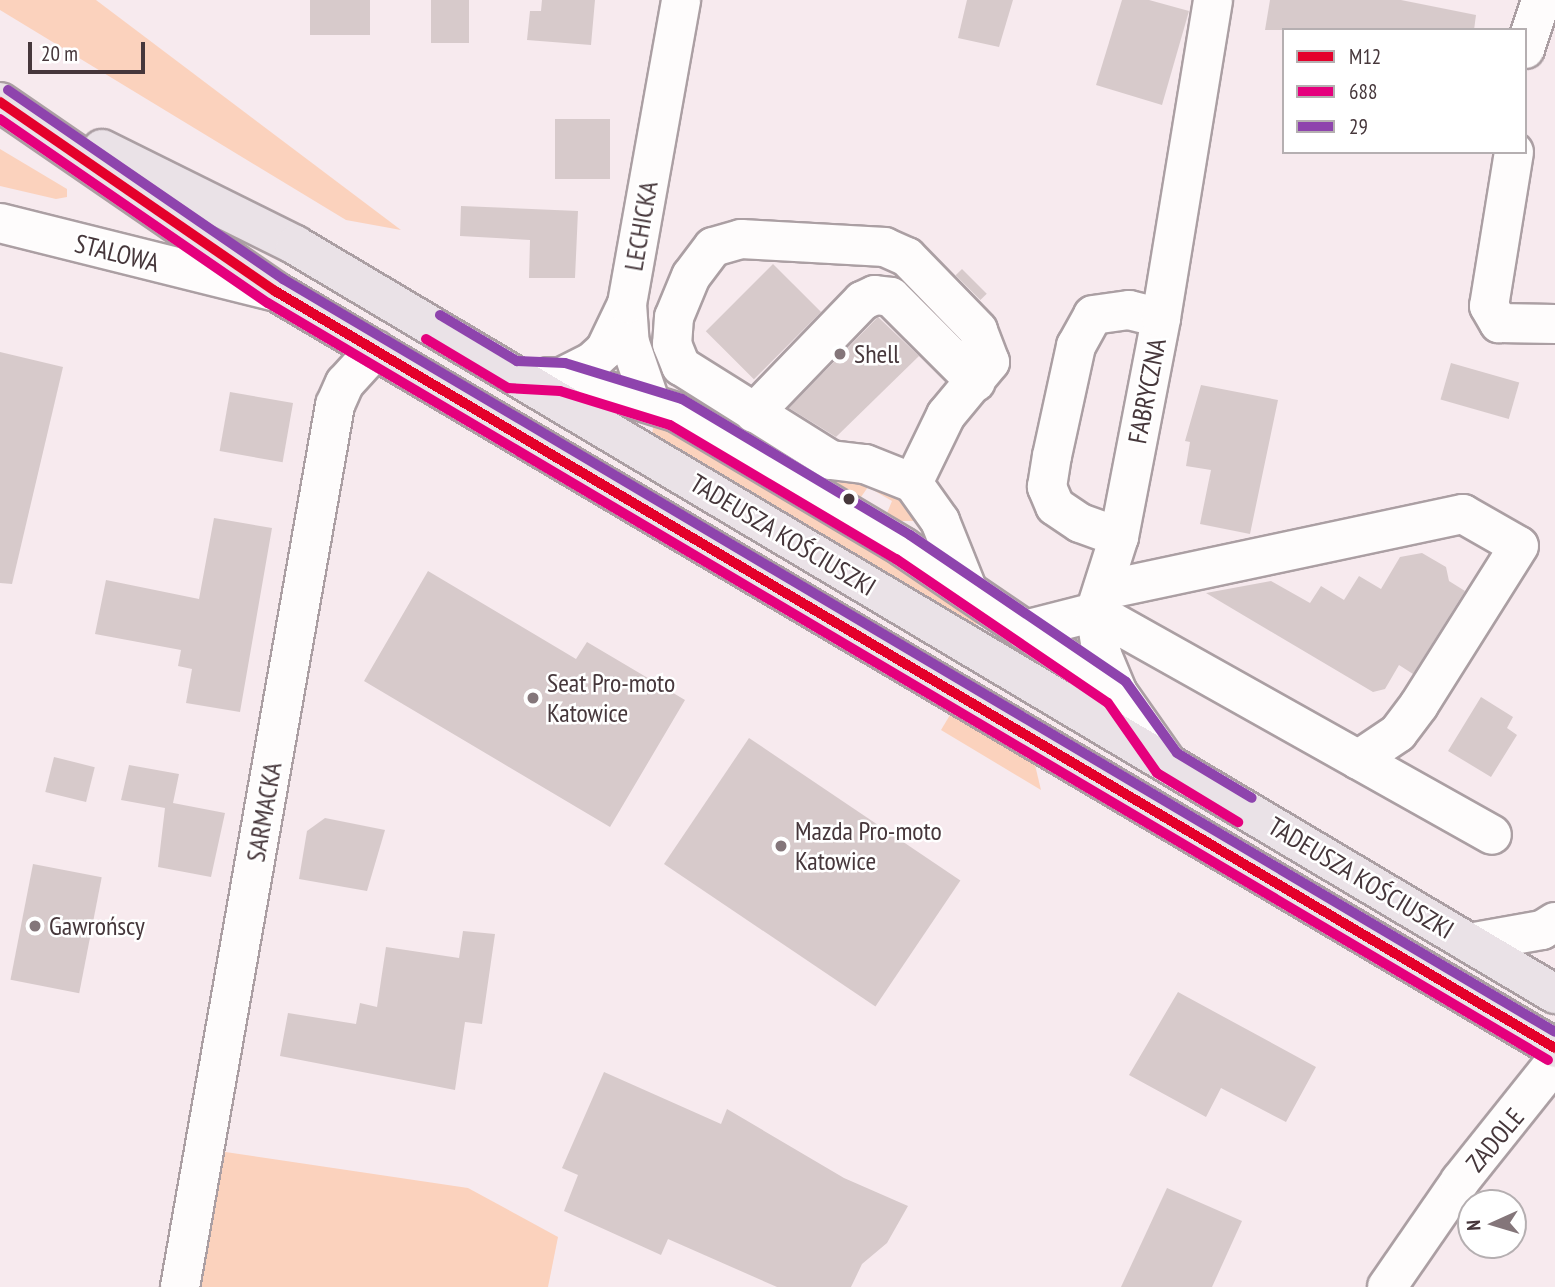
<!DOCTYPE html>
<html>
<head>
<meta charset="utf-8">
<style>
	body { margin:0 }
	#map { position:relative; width:1555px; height:1287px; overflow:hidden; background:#f7eaee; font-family:"PT Sans Narrow",sans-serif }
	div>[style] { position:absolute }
	.green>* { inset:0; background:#fbd2bd }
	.building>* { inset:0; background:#d7cacb; transform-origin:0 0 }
	.roads { filter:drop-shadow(2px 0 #ab9fa3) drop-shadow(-2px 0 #ab9fa3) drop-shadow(0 2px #ab9fa3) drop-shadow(0 -2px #ab9fa3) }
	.minor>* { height:38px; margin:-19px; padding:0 19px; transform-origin:19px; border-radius:19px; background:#fefcfc }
	.major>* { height:38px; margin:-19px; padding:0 19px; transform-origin:19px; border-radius:19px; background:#eae2e7 }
	.bus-1>* { height:10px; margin:-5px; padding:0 5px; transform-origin:5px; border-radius:5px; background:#e4002b }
	.bus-2>* { height:10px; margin:-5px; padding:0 5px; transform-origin:5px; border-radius:5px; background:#e5007d }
	.bus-3>* { height:10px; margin:-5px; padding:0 5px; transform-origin:5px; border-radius:5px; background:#8e44ad }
	.dots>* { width:19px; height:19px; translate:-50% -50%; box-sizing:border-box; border:4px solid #fff; border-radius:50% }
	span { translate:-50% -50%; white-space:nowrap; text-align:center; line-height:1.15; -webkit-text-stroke:5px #fff; paint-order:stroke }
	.street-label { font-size:26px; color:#46373b }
	.poi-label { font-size:26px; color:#46373b }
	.left { translate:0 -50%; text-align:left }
	.legend { position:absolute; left:1282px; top:28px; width:245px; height:126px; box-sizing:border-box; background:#fff; border:2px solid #b5afb1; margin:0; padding:9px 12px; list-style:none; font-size:21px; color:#46373b }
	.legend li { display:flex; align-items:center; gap:14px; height:35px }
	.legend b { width:35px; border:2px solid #b5afb1 }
	.north { position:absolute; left:1457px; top:1189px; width:70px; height:70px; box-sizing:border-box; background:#fff; border:2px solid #b5afb1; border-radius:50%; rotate:266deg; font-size:19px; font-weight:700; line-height:28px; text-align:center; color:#46373b }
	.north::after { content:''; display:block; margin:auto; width:24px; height:32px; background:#84767a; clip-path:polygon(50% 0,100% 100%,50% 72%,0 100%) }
	.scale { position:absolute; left:28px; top:42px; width:117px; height:32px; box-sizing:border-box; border:4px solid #46373b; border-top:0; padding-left:9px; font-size:21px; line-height:24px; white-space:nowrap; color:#46373b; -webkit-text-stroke:5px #fff; paint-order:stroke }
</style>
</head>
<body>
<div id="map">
	<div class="green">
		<i style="clip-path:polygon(0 0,96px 0,401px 230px,346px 220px,0 10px)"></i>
		<i style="clip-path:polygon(0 149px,67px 189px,67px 197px,56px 199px,0 186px)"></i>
		<i style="clip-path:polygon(660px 422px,983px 613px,975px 627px,652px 434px,654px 423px)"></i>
		<i style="clip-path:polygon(753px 429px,894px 493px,915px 521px,899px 521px,887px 513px,892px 501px,868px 487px,861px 497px,752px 433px)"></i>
		<i style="clip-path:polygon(950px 715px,1035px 765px,1041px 790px,941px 730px)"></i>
		<i style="clip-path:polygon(212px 1150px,468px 1188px,558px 1237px,548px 1287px,183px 1287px)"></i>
	</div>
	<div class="building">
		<i style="left:310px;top:0;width:60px;height:35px"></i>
		<i style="left:431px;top:0;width:38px;height:43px"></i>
		<i style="clip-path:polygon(542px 0,595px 0,591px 45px,527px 40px,530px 11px,541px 11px)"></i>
		<i style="clip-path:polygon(967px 0,1013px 0,999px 47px,958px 38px)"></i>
		<i style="clip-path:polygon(1122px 0,1149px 0,1189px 11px,1162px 105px,1096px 85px)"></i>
		<i style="clip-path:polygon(1270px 0,1401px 0,1476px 15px,1474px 30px,1265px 30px)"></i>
		<i style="left:555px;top:119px;width:55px;height:60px"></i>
		<i style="clip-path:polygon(461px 206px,578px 211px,575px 278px,529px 278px,530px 240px,460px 236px)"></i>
		<i style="left:773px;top:264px;width:68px;height:95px;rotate:45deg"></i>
		<i style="left:962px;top:269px;width:35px;height:9px;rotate:45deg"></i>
		<i style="clip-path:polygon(878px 317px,919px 356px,836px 437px,789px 408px)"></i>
		<i style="clip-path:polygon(0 352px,63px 367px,12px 584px,0 583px)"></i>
		<i style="left:1451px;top:363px;width:71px;height:38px;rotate:16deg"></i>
		<i style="clip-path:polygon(1201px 385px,1278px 400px,1250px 534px,1200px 524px,1211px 470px,1186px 466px,1190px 442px,1185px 441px)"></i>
		<i style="left:230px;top:392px;width:64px;height:60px;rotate:10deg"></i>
		<i style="clip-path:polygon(214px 518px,272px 528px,240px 712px,186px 703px,192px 669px,178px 666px,181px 650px,95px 634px,106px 580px,199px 599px)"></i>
		<i style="clip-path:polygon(1422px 553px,1446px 567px,1449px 581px,1465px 591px,1413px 674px,1399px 665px,1385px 689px,1373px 692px,1206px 593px,1271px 581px,1310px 603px,1321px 586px,1344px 600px,1359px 576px,1381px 589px,1400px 557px)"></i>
		<i style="clip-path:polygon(428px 571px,576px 659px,587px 642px,685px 700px,610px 827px,364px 681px)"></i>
		<i style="clip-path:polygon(1481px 697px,1513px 717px,1507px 728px,1517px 735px,1491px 777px,1448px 751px)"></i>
		<i style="left:749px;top:738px;width:255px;height:152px;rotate:34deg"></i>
		<i style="left:54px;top:757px;width:42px;height:36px;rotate:14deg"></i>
		<i style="clip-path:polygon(129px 765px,179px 774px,173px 803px,225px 813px,211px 877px,158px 867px,165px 808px,121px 800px)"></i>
		<i style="clip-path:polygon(325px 818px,385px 830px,367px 891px,299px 879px,307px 831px)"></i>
		<i style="left:33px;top:864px;width:70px;height:118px;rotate:11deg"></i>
		<i style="clip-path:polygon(463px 931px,495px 934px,482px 1024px,465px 1022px,455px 1090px,280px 1056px,288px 1013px,356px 1024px,360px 1003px,377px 1007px,386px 947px,459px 958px)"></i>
		<i style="clip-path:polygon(1178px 992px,1316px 1067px,1286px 1122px,1221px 1088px,1206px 1117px,1129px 1075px)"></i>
		<i style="clip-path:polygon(604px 1072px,721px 1124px,727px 1109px,844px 1178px,908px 1206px,887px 1243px,862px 1264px,851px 1287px,777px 1287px,668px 1239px,661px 1255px,564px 1211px,578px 1175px,562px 1168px)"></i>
		<i style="clip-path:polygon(1167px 1188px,1242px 1221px,1212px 1287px,1121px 1287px)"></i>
	</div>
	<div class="roads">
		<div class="minor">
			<i style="left:1525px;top:49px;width:52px;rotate:-71.9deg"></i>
			<i style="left:1514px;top:152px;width:156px;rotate:99.2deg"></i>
			<i style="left:1489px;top:306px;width:20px;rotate:60deg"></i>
			<i style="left:1499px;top:323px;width:56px;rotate:1deg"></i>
			<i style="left:0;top:223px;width:281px;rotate:14deg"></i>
			<i style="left:627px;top:304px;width:39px;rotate:86deg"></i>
			<i style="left:630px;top:343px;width:61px;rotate:71deg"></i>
			<i style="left:548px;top:377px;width:14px"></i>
			<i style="left:562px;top:377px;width:35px;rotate:-27deg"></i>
			<i style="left:593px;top:361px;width:16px;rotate:-43deg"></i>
			<i style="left:605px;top:350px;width:51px;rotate:-64.4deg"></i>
			<i style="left:627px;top:304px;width:309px;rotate:-79.9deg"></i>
			<i style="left:562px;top:377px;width:119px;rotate:17.1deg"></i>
			<i style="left:676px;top:412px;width:264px;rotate:30.7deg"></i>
			<i style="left:903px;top:547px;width:260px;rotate:34.2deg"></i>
			<i style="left:754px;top:413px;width:156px;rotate:-46deg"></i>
			<i style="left:862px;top:301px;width:14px;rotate:-25deg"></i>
			<i style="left:875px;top:295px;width:16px;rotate:7deg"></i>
			<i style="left:891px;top:297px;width:120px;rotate:45deg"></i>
			<i style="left:913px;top:483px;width:76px;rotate:-64.1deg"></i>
			<i style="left:946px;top:415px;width:69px;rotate:-50.3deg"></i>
			<i style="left:990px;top:362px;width:34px;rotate:-111deg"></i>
			<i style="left:978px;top:330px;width:102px;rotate:-134.2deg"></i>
			<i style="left:907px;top:257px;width:24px;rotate:-156deg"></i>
			<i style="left:885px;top:247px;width:144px;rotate:-176.8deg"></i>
			<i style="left:741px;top:239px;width:29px;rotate:164deg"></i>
			<i style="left:713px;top:247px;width:36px;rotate:127deg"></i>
			<i style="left:691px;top:276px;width:44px;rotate:112.5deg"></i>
			<i style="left:674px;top:317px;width:27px;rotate:94deg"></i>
			<i style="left:672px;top:344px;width:24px;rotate:68deg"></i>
			<i style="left:681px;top:366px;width:177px;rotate:32.1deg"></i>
			<i style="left:831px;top:460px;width:34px;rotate:7deg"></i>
			<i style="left:865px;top:464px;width:52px;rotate:21.6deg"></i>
			<i style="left:913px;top:483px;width:47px;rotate:54.6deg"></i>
			<i style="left:940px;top:521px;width:75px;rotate:68.2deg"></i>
			<i style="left:1119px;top:537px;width:41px;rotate:-160.3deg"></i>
			<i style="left:1080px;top:523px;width:30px;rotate:-146deg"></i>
			<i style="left:1055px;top:506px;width:21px;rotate:-113deg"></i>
			<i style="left:1047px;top:487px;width:31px;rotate:-81deg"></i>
			<i style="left:1052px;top:456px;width:113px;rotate:-77.7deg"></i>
			<i style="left:1076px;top:346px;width:35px;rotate:-61deg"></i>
			<i style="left:1093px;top:315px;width:36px;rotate:-8deg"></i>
			<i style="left:1129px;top:310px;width:33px;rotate:14deg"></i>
			<i style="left:1105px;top:590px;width:366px;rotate:-12deg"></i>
			<i style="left:1463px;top:514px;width:64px;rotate:29.7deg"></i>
			<i style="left:1519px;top:546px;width:188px;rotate:122.2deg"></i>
			<i style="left:1419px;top:705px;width:35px;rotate:127deg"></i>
			<i style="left:1398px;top:733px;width:48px;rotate:146deg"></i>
			<i style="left:1025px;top:630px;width:72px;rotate:-14.4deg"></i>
			<i style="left:1095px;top:612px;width:455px;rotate:29.3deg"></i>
			<i style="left:1167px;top:763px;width:85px;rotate:-125deg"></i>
			<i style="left:1118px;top:693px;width:41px;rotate:-112.8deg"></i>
			<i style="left:1102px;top:655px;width:44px;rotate:-99.2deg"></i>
			<i style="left:1095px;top:612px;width:79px;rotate:-72.3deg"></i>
			<i style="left:1119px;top:537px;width:223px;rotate:-79.1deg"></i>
			<i style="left:1161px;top:318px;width:322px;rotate:-80.7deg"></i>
			<i style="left:1469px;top:943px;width:74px;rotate:-10.1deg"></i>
			<i style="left:1542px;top:930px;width:15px;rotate:-32deg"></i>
			<i style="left:180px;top:1287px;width:896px;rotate:-80.03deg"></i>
			<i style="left:335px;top:405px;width:24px;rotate:-66deg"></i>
			<i style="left:345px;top:383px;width:45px;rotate:-47.7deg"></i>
			<i style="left:1387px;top:1287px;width:129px;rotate:-55.4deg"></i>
			<i style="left:1460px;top:1181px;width:152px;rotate:-51.4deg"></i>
		</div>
		<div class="major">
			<i style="left:0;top:102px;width:334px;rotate:34.5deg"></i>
			<i style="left:275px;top:291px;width:1487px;rotate:30.6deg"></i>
			<i style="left:102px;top:149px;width:216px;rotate:26.4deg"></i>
			<i style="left:295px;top:245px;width:1466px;rotate:30.73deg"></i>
		</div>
	</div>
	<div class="bus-1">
		<i style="left:0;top:102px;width:334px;rotate:34.5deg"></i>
		<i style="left:275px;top:291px;width:1487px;rotate:30.6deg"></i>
	</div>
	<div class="bus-2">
		<i style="left:0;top:119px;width:325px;rotate:34.5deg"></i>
		<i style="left:268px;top:303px;width:1487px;rotate:30.6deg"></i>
		<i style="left:426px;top:339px;width:96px;rotate:30.9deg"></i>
		<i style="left:508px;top:388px;width:52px;rotate:3.3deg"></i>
		<i style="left:560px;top:391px;width:115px;rotate:17.2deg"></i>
		<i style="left:670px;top:425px;width:263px;rotate:30.7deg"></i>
		<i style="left:896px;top:559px;width:256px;rotate:34.2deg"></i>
		<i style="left:1108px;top:703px;width:85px;rotate:55deg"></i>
		<i style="left:1157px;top:773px;width:95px;rotate:31.2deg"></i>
	</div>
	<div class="bus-3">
		<i style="left:8px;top:90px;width:334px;rotate:34.5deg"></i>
		<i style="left:283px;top:279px;width:1478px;rotate:30.62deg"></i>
		<i style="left:440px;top:315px;width:90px;rotate:30.9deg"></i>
		<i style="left:517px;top:361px;width:48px;rotate:2.4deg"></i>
		<i style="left:565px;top:363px;width:122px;rotate:17.1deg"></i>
		<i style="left:682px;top:399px;width:265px;rotate:30.8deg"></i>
		<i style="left:910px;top:535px;width:261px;rotate:34.2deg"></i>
		<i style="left:1126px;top:682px;width:87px;rotate:54.3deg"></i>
		<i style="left:1177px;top:753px;width:87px;rotate:31deg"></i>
	</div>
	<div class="dots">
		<i style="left:840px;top:354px;background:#84767a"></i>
		<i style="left:849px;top:499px;background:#46373b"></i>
		<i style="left:533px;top:698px;background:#84767a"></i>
		<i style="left:781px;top:846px;background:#84767a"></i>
		<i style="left:35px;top:926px;background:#84767a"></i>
	</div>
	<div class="street-label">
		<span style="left:641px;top:226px;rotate:-80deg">LECHICKA</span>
		<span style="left:117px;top:253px;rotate:14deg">STALOWA</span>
		<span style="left:1147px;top:391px;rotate:-79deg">FABRYCZNA</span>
		<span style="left:783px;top:535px;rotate:31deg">TADEUSZA KOŚCIUSZKI</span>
		<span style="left:264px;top:812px;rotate:-80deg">SARMACKA</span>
		<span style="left:1361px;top:878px;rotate:31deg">TADEUSZA KOŚCIUSZKI</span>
		<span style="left:1495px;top:1140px;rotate:-50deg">ZADOLE</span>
	</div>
	<div class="poi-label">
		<span class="left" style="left:854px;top:354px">Shell</span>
		<span class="left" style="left:547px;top:698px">Seat Pro-moto<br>Katowice</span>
		<span class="left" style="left:795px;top:846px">Mazda Pro-moto<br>Katowice</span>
		<span class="left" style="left:49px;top:926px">Gawrońscy</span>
	</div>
	<ul class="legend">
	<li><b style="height:9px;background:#e4002b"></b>M12</li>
	<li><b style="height:9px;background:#e5007d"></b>688</li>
	<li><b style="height:9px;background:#8e44ad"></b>29</li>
	</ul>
	<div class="north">N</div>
	<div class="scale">20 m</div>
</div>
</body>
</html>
